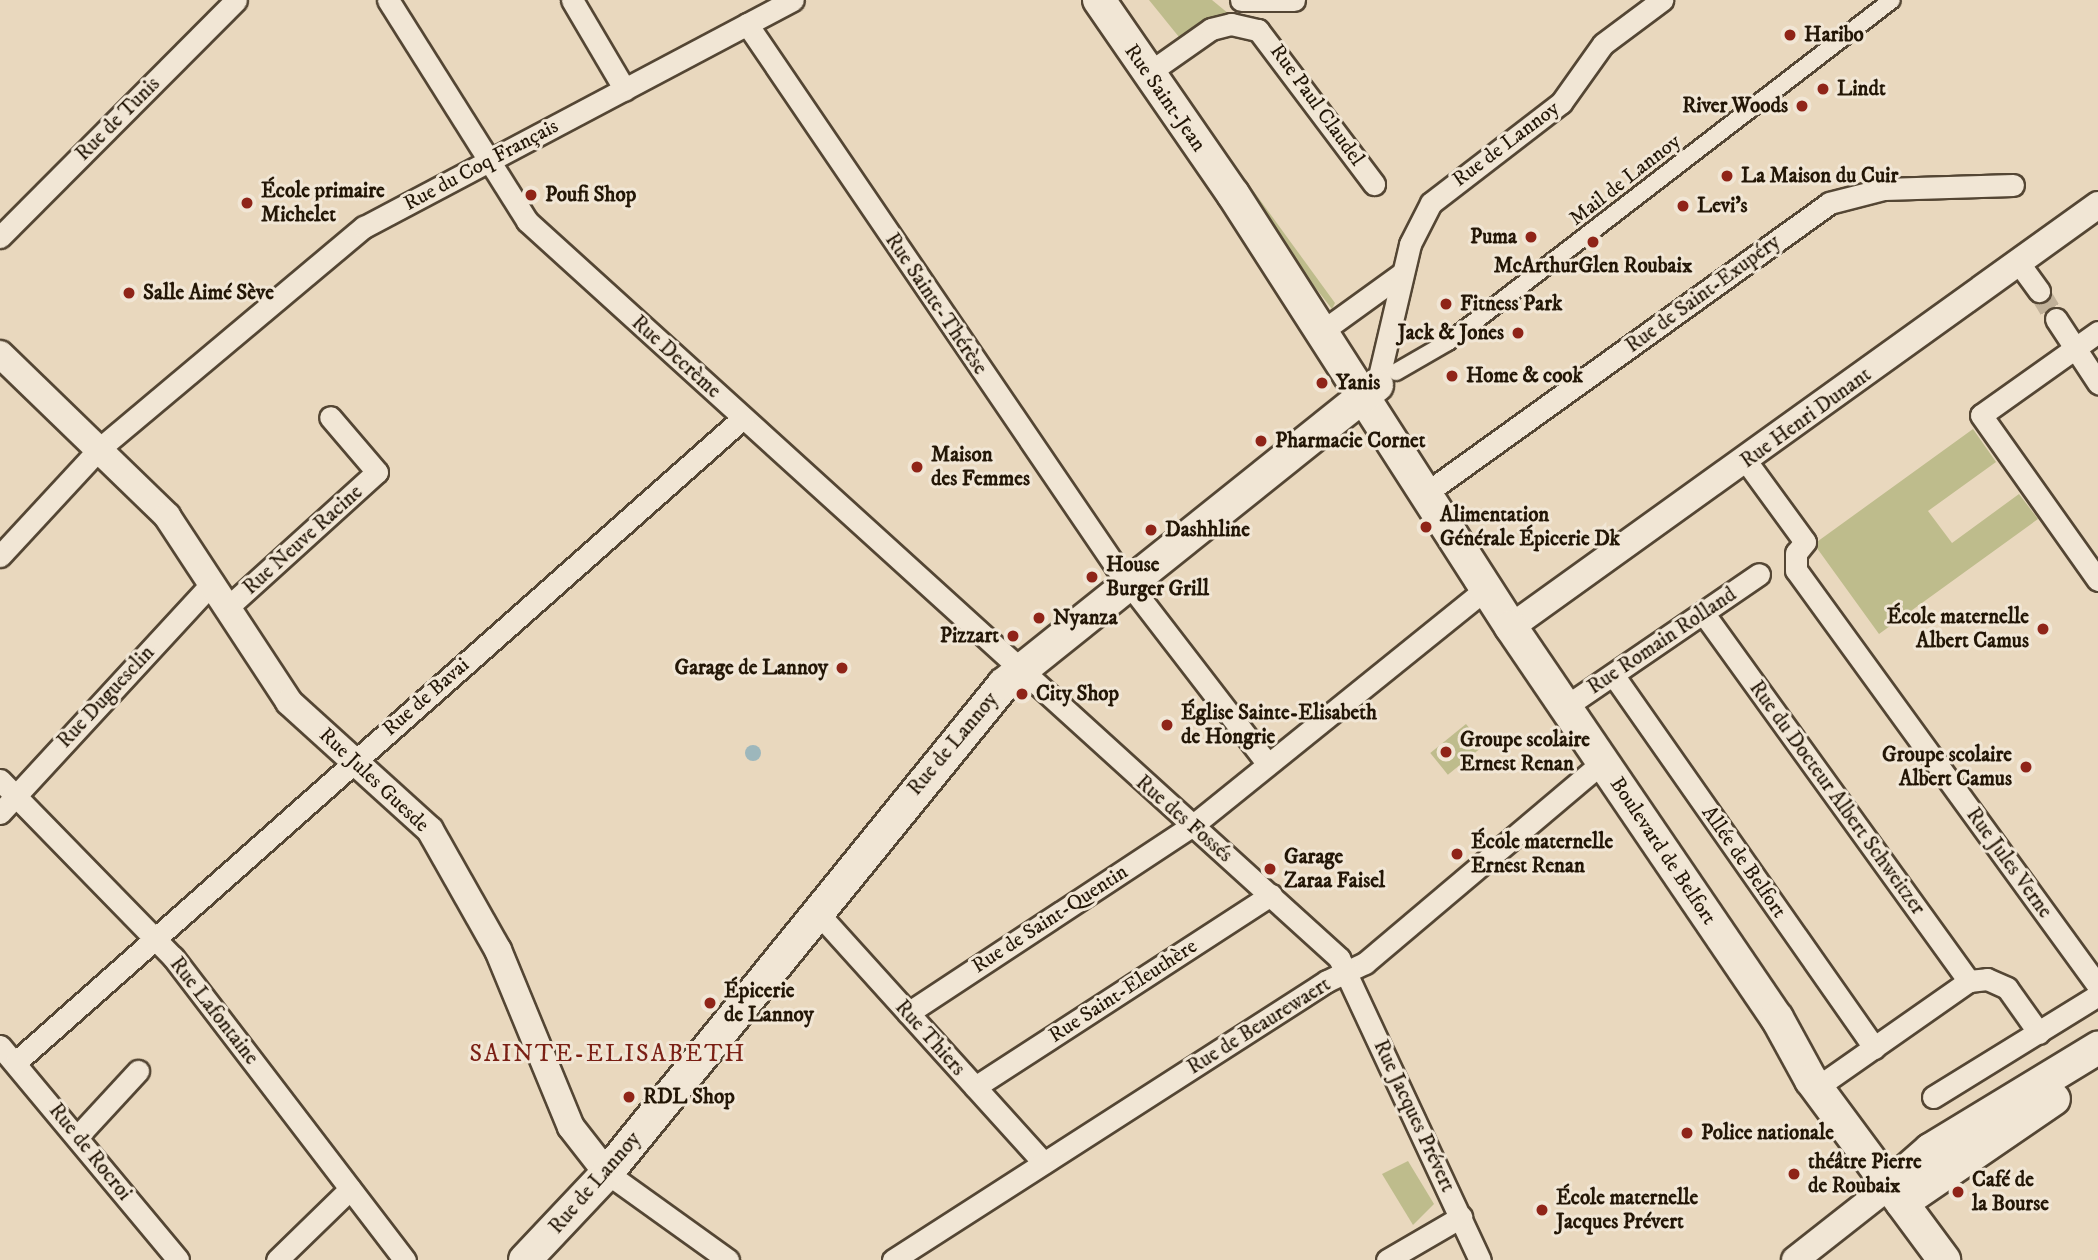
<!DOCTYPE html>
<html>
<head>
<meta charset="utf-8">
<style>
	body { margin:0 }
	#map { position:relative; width:2098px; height:1260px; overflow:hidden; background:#e9d8be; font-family:"IM FELL DW Pica",serif }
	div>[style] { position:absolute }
	.green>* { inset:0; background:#bebc8c; transform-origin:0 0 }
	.water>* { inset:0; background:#9db7bc }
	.round { border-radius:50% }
	.minor-tunnel>* { height:21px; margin-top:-10.5px; transform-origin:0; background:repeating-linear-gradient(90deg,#c1b199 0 21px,transparent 0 31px) }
	.roads { filter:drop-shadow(2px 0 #544634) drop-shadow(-2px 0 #544634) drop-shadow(0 2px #544634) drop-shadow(0 -2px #544634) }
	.pedestrian>* { height:16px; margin:-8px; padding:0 8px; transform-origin:8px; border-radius:8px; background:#f1e6d5 }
	.minor>* { height:21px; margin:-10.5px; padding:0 10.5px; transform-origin:10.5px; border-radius:10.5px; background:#f1e6d5 }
	.tertiary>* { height:26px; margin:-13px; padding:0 13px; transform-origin:13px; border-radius:13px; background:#f1e6d5 }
	.secondary>* { height:32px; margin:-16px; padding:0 16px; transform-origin:16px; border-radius:16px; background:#f1e6d5 }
	.dots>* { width:19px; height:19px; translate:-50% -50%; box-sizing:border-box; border:4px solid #f1e6d5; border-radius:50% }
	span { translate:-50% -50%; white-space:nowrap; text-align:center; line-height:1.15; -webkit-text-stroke:6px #f1e6d5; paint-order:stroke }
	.poi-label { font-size:21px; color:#231606; font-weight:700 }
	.left { translate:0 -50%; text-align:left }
	.right { translate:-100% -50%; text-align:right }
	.street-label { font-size:21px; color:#231606 }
	.quarter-label { font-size:24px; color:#7a1f14; letter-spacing:2px }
</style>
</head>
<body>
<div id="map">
	<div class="green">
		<i style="clip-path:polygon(1149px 0,1212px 0,1229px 14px,1179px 37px)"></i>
		<i style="clip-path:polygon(1172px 79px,1335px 303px,1332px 309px,1279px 241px)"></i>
		<i style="clip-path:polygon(1973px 429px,1996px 462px,1928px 511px,1952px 543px,2019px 494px,2038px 519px,1879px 634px,1814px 544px)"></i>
		<i style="left:1466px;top:724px;width:28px;height:46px;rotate:51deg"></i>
		<i style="clip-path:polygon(1408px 1161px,1434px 1204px,1413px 1225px,1382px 1174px)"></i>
	</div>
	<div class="water">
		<i class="round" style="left:745px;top:745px;width:16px;height:16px"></i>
	</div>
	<div class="minor-tunnel">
		<i style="left:2039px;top:291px;width:33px;rotate:59deg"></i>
	</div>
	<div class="roads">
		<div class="pedestrian">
			<i style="left:1396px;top:372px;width:60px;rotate:-30deg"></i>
			<i style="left:1448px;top:342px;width:560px;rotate:-37.61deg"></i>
		</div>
		<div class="minor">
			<i style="left:388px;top:0;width:261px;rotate:57.8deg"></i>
			<i style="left:527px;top:221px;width:1097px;rotate:42.23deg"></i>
			<i style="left:1339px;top:958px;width:333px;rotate:65deg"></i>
			<i style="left:572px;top:0;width:104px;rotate:59.5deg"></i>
			<i style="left:1241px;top:0;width:53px"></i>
			<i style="left:747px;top:24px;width:657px;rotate:55.8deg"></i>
			<i style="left:1116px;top:567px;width:247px;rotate:52.4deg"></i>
			<i style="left:1147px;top:74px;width:78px;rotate:-35.1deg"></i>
			<i style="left:1211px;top:29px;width:21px;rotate:-14deg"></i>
			<i style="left:1231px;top:24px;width:28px;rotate:13deg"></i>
			<i style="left:1258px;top:30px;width:193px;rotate:53deg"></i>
			<i style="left:0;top:237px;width:334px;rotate:-45.1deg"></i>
			<i style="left:2018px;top:262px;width:36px;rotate:54deg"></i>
			<i style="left:2056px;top:319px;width:77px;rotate:56.7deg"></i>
			<i style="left:1321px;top:332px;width:99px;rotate:-35.9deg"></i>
			<i style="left:2098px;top:332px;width:143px;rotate:144.6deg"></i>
			<i style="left:1981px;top:415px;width:202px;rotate:54.7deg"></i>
			<i style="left:1377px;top:385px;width:145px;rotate:-76.8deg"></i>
			<i style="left:1410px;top:244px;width:46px;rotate:-62.9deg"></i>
			<i style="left:1431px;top:203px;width:164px;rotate:-37.6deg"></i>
			<i style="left:1561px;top:103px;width:72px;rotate:-54.6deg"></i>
			<i style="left:1603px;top:44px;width:74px;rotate:-36.7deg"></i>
			<i style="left:1746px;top:461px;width:100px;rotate:53.9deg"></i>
			<i style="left:1805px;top:542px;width:14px;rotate:129deg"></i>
			<i style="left:1796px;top:553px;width:17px;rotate:90deg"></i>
			<i style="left:1796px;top:570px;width:514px;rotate:54.02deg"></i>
			<i style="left:1426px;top:493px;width:496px;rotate:-35.7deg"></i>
			<i style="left:1829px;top:203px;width:57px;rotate:-14.3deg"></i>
			<i style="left:1884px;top:189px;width:129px;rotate:-1.8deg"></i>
			<i style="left:0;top:556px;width:146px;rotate:-47.2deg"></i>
			<i style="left:99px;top:449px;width:346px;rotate:-40deg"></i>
			<i style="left:364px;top:227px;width:485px;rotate:-27.9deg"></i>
			<i style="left:228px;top:607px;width:201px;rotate:-42.2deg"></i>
			<i style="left:377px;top:472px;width:72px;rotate:-130.5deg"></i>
			<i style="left:1704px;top:614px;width:453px;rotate:54.2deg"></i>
			<i style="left:1969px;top:981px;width:18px;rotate:-6deg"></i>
			<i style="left:1987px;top:979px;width:22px;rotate:24deg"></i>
			<i style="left:2007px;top:988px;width:55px;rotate:54.6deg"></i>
			<i style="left:1614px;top:676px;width:454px;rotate:55deg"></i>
			<i style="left:1565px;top:707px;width:235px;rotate:-34.4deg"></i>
			<i style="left:0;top:780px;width:248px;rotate:45.7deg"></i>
			<i style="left:173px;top:957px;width:382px;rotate:52.6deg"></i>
			<i style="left:0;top:813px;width:314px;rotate:-47.3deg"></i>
			<i style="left:817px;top:912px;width:338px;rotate:47.9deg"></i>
			<i style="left:908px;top:1013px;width:340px;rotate:-33.4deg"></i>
			<i style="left:1192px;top:826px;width:378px;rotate:-38.9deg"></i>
			<i style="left:0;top:1046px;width:278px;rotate:50.2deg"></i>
			<i style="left:16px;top:1062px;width:971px;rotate:-41.54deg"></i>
			<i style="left:975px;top:1087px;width:353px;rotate:-33deg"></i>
			<i style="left:1816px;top:1088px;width:187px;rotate:-35deg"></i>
			<i style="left:1933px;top:1097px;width:194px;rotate:-31.7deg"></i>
			<i style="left:77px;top:1137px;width:90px;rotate:-47.3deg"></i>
			<i style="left:607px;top:1173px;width:149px;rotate:35.7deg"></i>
			<i style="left:277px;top:1260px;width:102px;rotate:-44.2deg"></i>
			<i style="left:893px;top:1260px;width:516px;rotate:-32.74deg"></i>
			<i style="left:1327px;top:981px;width:42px;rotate:-25.3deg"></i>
			<i style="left:1365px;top:963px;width:312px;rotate:-40.2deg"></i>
			<i style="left:1387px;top:1260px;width:86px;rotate:-30.2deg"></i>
		</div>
		<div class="tertiary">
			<i style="left:0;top:354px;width:233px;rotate:44.1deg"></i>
			<i style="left:167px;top:516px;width:222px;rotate:56.7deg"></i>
			<i style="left:289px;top:702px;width:190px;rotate:42.2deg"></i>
			<i style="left:430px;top:830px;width:138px;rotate:60.5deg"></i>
			<i style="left:498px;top:950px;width:191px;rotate:67.6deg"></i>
			<i style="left:571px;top:1127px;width:58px;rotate:52deg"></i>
			<i style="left:1511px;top:627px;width:723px;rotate:-35.71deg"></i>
			<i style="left:1795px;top:1260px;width:120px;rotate:-38.2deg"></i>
		</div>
		<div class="secondary">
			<i style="left:1099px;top:0;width:236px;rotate:55.4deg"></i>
			<i style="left:1233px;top:194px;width:515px;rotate:57.3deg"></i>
			<i style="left:1511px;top:627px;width:473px;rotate:55.8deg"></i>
			<i style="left:1777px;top:1018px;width:71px;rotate:61.3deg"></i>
			<i style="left:1811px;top:1080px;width:224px;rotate:53.5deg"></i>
			<i style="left:1889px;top:1186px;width:55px;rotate:-41.3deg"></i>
			<i style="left:1930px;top:1150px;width:197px;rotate:-31.3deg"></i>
			<i style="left:1902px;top:1203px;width:184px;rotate:-34.4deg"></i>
			<i style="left:525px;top:1260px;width:120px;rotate:-46.7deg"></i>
			<i style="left:607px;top:1173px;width:630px;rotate:-50.93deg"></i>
			<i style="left:1004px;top:684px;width:478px;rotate:-38.7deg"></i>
		</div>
	</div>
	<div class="dots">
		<i style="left:1790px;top:35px;background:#8f2418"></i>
		<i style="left:1823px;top:89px;background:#8f2418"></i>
		<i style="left:1802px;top:106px;background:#8f2418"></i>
		<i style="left:1727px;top:176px;background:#8f2418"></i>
		<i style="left:531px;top:195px;background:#8f2418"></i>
		<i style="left:247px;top:203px;background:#8f2418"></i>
		<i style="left:1683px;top:206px;background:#8f2418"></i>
		<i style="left:1531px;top:237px;background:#8f2418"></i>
		<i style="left:1593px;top:242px;background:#8f2418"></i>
		<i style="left:129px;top:293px;background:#8f2418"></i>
		<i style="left:1446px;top:304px;background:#8f2418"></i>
		<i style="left:1518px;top:333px;background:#8f2418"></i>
		<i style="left:1452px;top:376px;background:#8f2418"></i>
		<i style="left:1322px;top:383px;background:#8f2418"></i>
		<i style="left:1261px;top:441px;background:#8f2418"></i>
		<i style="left:917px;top:467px;background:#8f2418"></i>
		<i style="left:1426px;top:527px;background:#8f2418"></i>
		<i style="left:1151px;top:530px;background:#8f2418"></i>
		<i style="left:1092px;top:577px;background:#8f2418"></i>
		<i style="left:1039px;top:618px;background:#8f2418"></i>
		<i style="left:2043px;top:629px;background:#8f2418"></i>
		<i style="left:1013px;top:636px;background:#8f2418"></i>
		<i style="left:842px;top:668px;background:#8f2418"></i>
		<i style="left:1022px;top:694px;background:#8f2418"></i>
		<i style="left:1167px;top:725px;background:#8f2418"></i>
		<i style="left:1446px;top:752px;background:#8f2418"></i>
		<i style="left:2026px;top:767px;background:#8f2418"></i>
		<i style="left:1457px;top:854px;background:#8f2418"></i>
		<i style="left:1270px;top:869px;background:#8f2418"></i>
		<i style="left:710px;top:1003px;background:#8f2418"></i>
		<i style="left:629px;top:1097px;background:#8f2418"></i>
		<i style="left:1687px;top:1133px;background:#8f2418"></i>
		<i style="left:1794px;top:1174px;background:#8f2418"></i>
		<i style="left:1958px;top:1192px;background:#8f2418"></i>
		<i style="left:1542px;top:1210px;background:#8f2418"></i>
	</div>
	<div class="poi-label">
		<span class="left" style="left:1804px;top:35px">Haribo</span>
		<span class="left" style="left:1837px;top:89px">Lindt</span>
		<span class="right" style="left:1788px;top:106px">River Woods</span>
		<span class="left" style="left:1741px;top:176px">La Maison du Cuir</span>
		<span class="left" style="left:261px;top:203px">École primaire<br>Michelet</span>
		<span class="left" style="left:545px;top:195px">Poufi Shop</span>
		<span class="left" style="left:1697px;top:206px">Levi's</span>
		<span class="right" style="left:1517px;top:237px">Puma</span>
		<span style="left:1593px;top:266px">McArthurGlen Roubaix</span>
		<span class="left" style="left:143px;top:293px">Salle Aimé Sève</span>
		<span class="left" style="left:1460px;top:304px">Fitness Park</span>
		<span class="right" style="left:1504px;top:333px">Jack &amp; Jones</span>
		<span class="left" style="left:1466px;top:376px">Home &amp; cook</span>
		<span class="left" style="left:1336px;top:383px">Yanis</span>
		<span class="left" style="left:1275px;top:441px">Pharmacie Cornet</span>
		<span class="left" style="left:931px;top:467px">Maison<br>des Femmes</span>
		<span class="left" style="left:1440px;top:527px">Alimentation<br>Générale Épicerie Dk</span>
		<span class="left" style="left:1165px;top:530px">Dashhline</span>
		<span class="left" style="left:1106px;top:577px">House<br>Burger Grill</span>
		<span class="right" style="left:2029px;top:629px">École maternelle<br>Albert Camus</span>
		<span class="left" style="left:1053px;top:618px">Nyanza</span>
		<span class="right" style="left:999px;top:636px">Pizzart</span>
		<span class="right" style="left:828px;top:668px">Garage de Lannoy</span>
		<span class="left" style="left:1036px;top:694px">City Shop</span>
		<span class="left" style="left:1181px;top:725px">Église Sainte-Elisabeth<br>de Hongrie</span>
		<span class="left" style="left:1460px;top:752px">Groupe scolaire<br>Ernest Renan</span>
		<span class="right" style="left:2012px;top:767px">Groupe scolaire<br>Albert Camus</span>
		<span class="left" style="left:1471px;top:854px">École maternelle<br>Ernest Renan</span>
		<span class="left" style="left:1284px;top:869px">Garage<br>Zaraa Faisel</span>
		<span class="left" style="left:724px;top:1003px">Épicerie<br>de Lannoy</span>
		<span class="left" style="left:643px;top:1097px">RDL Shop</span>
		<span class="left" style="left:1701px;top:1133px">Police nationale</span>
		<span class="left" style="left:1808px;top:1174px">théâtre Pierre<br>de Roubaix</span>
		<span class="left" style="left:1972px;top:1192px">Café de<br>la Bourse</span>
		<span class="left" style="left:1556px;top:1210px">École maternelle<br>Jacques Prévert</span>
	</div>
	<div class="street-label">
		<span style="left:1165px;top:98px;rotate:55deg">Rue Saint-Jean</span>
		<span style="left:1317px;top:105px;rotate:54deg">Rue Paul Claudel</span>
		<span style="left:118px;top:119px;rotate:-45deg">Rue de Tunis</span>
		<span style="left:1506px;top:144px;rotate:-37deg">Rue de Lannoy</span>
		<span style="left:481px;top:165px;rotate:-28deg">Rue du Coq Français</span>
		<span style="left:1625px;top:180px;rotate:-38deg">Mail de Lannoy</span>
		<span style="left:1703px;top:294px;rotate:-36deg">Rue de Saint-Exupéry</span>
		<span style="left:936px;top:304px;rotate:56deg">Rue Sainte-Thérèse</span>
		<span style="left:676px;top:357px;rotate:42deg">Rue Decrème</span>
		<span style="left:1806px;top:418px;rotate:-36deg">Rue Henri Dunant</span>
		<span style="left:303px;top:540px;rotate:-42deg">Rue Neuve Racine</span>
		<span style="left:1662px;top:641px;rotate:-34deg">Rue Romain Rolland</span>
		<span style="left:106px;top:697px;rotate:-47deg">Rue Duguesclin</span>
		<span style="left:426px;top:697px;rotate:-41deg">Rue de Bavai</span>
		<span style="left:953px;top:744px;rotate:-50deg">Rue de Lannoy</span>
		<span style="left:374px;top:780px;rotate:43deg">Rue Jules Guesde</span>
		<span style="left:1837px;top:798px;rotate:54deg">Rue du Docteur Albert Schweitzer</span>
		<span style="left:1184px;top:819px;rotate:41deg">Rue des Fossés</span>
		<span style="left:1663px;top:851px;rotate:56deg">Boulevard de Belfort</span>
		<span style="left:1744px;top:862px;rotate:55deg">Allée de Belfort</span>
		<span style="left:2009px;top:863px;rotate:54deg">Rue Jules Verne</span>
		<span style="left:1050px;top:919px;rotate:-33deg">Rue de Saint-Quentin</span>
		<span style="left:1123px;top:991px;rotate:-33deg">Rue Saint-Eleuthère</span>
		<span style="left:214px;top:1011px;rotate:52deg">Rue Lafontaine</span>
		<span style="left:1259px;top:1026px;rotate:-32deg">Rue de Beaurewaert</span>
		<span style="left:930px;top:1038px;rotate:48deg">Rue Thiers</span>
		<span style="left:1414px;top:1116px;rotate:65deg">Rue Jacques Prévert</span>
		<span style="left:90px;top:1152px;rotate:51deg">Rue de Rocroi</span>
		<span style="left:595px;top:1183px;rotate:-49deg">Rue de Lannoy</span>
	</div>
	<div class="quarter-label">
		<span style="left:608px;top:1055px">SAINTE-ELISABETH</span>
	</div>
</div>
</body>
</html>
